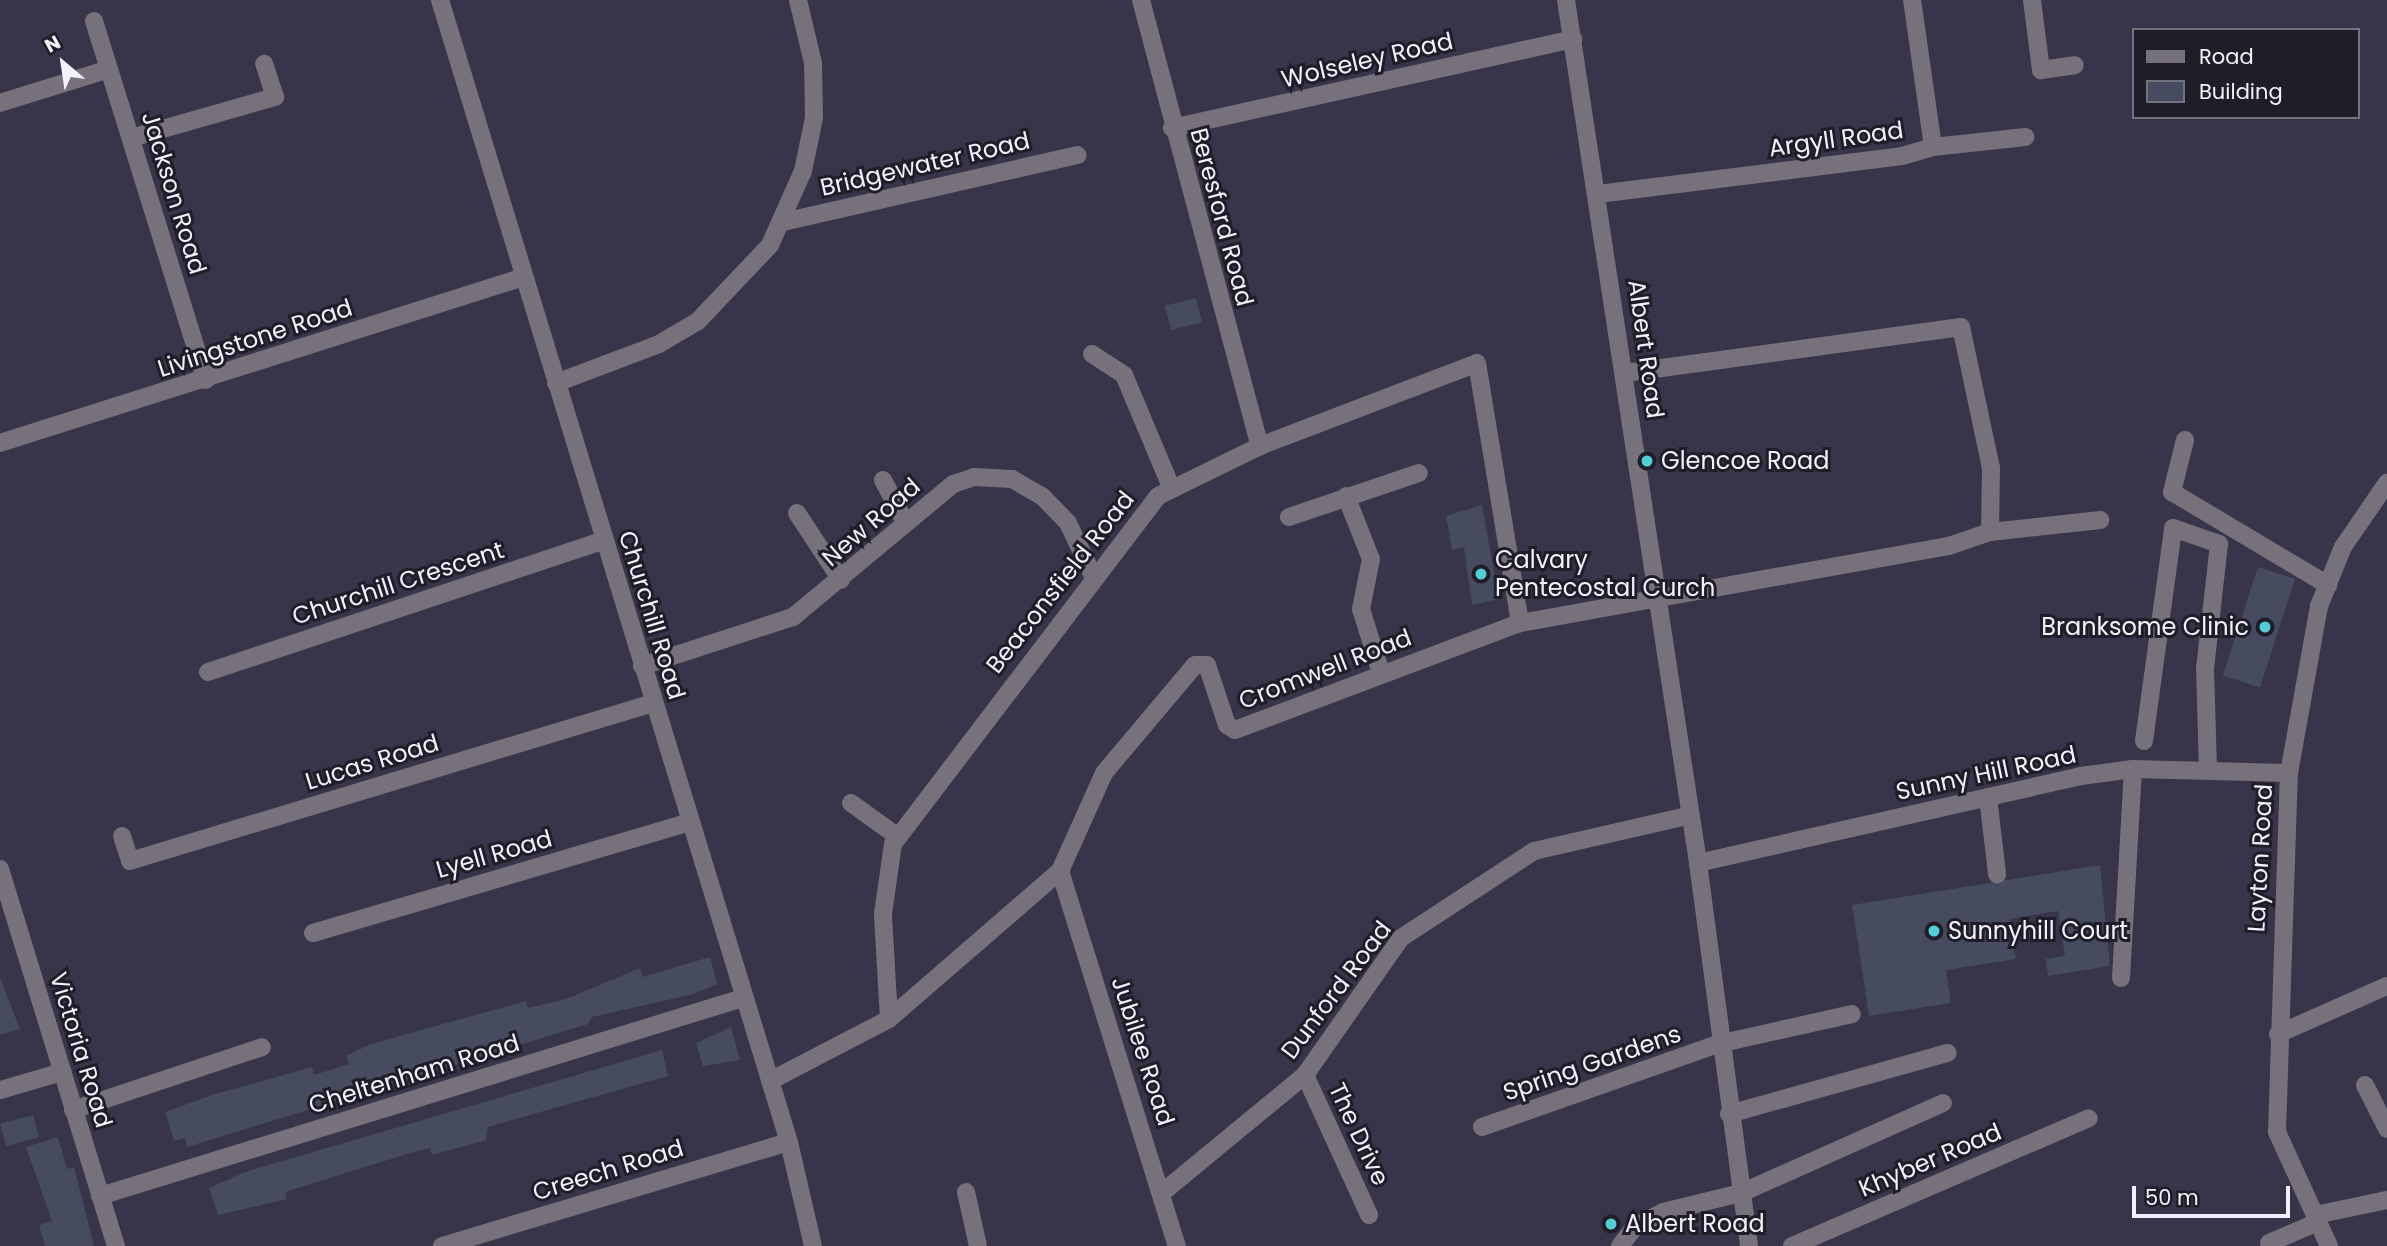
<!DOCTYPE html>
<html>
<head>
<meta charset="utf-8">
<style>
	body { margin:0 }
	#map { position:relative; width:2387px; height:1246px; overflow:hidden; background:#383449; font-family:Poppins,sans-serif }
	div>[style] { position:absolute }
	.building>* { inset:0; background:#464b60; transform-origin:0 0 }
	.minor>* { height:18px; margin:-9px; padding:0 9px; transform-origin:9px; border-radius:9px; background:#76717a }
	.dots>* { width:19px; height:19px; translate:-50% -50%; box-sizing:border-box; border:4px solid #1f1d27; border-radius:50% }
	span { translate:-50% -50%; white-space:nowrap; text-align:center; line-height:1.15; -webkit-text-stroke:6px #1f1d27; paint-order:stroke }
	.street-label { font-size:24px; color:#f4f1ff }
	.poi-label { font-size:24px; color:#f4f1ff }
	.left { translate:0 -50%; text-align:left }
	.right { translate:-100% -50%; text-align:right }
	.legend { position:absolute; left:2132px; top:28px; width:228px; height:91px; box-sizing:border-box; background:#1f1d27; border:2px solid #74727d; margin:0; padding:9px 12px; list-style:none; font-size:21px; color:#f4f1ff }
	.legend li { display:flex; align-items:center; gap:14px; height:35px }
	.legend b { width:35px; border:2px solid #74727d }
	.north { position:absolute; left:28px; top:28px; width:70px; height:70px; -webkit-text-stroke:5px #1f1d27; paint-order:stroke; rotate:331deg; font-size:19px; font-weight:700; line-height:28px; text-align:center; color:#f4f1ff }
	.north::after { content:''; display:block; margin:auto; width:24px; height:32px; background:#f4f1ff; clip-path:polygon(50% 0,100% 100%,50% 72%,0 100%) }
	.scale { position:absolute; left:2132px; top:1186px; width:158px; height:32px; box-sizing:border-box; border:4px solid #f4f1ff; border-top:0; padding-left:9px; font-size:21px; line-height:24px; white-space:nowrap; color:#f4f1ff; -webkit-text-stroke:5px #1f1d27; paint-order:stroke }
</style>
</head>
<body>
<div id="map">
	<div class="building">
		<i style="left:1196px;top:298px;width:25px;height:32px;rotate:76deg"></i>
		<i style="clip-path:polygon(1482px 505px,1499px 599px,1472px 605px,1464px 547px,1452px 550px,1446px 516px)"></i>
		<i style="left:2258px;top:567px;width:39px;height:114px;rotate:18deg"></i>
		<i style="clip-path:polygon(2100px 865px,2110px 966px,2048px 976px,2046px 959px,2065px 956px,2058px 911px,2010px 919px,2016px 959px,1946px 970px,1951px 1003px,1869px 1016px,1852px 905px)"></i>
		<i style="clip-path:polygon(710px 957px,717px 984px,694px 994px,592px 1017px,588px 1024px,187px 1147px,185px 1138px,174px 1141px,165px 1112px,212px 1095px,312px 1067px,314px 1075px,349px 1064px,346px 1056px,371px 1044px,526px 1001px,528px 1008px,566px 999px,640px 968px,642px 977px)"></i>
		<i style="clip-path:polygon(0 978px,20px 1029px,0 1035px)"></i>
		<i style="clip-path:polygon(731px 1027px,740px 1060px,703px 1066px,696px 1043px)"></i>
		<i style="clip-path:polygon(662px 1050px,668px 1076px,488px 1127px,486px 1140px,432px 1155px,430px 1148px,407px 1154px,285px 1192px,287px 1199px,218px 1215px,209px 1188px,245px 1172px)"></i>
		<i style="left:33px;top:1115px;width:23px;height:34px;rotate:75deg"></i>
		<i style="clip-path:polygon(58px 1137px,67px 1169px,74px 1167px,94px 1246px,45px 1246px,39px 1225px,52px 1221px,26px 1147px)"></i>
	</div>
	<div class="minor">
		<i style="left:440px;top:0;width:1194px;rotate:73.01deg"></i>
		<i style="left:789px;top:1142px;width:107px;rotate:77deg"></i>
		<i style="left:1141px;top:0;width:462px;rotate:75.1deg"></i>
		<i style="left:1566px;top:0;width:873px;rotate:81.3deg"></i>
		<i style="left:1698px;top:863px;width:386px;rotate:82.4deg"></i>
		<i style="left:2032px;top:0;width:71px;rotate:82.7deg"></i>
		<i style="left:2041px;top:70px;width:34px;rotate:-8deg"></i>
		<i style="left:94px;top:21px;width:376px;rotate:72.7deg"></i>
		<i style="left:0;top:103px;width:114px;rotate:-17.3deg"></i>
		<i style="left:1172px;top:128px;width:411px;rotate:-12.5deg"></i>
		<i style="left:131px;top:138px;width:150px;rotate:-15.9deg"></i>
		<i style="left:275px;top:97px;width:35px;rotate:-108deg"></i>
		<i style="left:1933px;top:147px;width:93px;rotate:-6.2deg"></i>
		<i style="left:1598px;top:194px;width:306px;rotate:-7.1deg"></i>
		<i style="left:1902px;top:156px;width:32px;rotate:-16deg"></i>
		<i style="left:1933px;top:147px;width:148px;rotate:-98.1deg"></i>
		<i style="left:783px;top:222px;width:302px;rotate:-12.8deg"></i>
		<i style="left:1092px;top:354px;width:38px;rotate:33deg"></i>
		<i style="left:1124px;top:375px;width:124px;rotate:67.2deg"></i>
		<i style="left:556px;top:383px;width:110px;rotate:-20.7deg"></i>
		<i style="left:659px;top:344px;width:45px;rotate:-30.5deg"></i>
		<i style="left:698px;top:321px;width:105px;rotate:-46.5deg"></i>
		<i style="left:770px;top:245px;width:81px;rotate:-66deg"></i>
		<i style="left:803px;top:171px;width:54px;rotate:-78.3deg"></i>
		<i style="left:814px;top:118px;width:55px;rotate:-91deg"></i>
		<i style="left:813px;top:63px;width:65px;rotate:-103.4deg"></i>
		<i style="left:2185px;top:440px;width:54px;rotate:104deg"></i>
		<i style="left:2172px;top:492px;width:182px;rotate:30.8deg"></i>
		<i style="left:0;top:443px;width:550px;rotate:-17.58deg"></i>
		<i style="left:883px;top:480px;width:47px;rotate:62.4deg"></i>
		<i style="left:1346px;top:496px;width:68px;rotate:68.4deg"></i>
		<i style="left:1371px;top:559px;width:51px;rotate:101.3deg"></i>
		<i style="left:1361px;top:609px;width:67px;rotate:72.6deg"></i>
		<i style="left:797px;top:513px;width:80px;rotate:56.7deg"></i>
		<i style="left:1289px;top:517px;width:137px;rotate:-18.7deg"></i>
		<i style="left:1990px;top:532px;width:111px;rotate:-6.2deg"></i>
		<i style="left:642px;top:666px;width:159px;rotate:-18deg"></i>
		<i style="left:793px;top:617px;width:208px;rotate:-39.7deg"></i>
		<i style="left:953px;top:484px;width:22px;rotate:-18deg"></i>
		<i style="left:974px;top:477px;width:38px;rotate:3deg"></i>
		<i style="left:1012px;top:479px;width:34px;rotate:30deg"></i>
		<i style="left:1042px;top:496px;width:37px;rotate:46deg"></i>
		<i style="left:1068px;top:523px;width:61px;rotate:64.7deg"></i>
		<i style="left:208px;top:672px;width:417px;rotate:-18.4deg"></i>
		<i style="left:2144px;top:741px;width:215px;rotate:-82.2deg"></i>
		<i style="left:2173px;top:528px;width:49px;rotate:19.2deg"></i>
		<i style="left:2219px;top:544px;width:125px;rotate:96.4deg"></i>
		<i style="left:2205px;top:668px;width:102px;rotate:88.3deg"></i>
		<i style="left:1988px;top:797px;width:78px;rotate:83.3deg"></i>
		<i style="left:851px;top:803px;width:57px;rotate:35.7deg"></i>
		<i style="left:122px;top:836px;width:26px;rotate:72deg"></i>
		<i style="left:130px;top:861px;width:546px;rotate:-16.81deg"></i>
		<i style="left:1698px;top:863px;width:393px;rotate:-12.8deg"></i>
		<i style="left:2081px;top:776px;width:52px;rotate:-7.7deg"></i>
		<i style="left:2133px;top:769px;width:156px;rotate:1.5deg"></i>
		<i style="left:0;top:869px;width:394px;rotate:72.9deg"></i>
		<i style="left:1060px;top:871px;width:393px;rotate:72.7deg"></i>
		<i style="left:313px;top:933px;width:392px;rotate:-16.4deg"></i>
		<i style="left:2121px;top:978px;width:209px;rotate:-86.7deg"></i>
		<i style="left:889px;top:1019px;width:105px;rotate:-93.3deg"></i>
		<i style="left:883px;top:914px;width:71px;rotate:-81.9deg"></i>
		<i style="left:893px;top:844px;width:437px;rotate:-52.7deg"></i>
		<i style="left:1158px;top:496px;width:114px;rotate:-26.1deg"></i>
		<i style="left:1260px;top:446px;width:232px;rotate:-20.9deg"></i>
		<i style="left:1477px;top:363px;width:264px;rotate:80.6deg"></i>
		<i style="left:2278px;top:1034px;width:119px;rotate:-23.8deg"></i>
		<i style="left:1305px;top:1075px;width:154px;rotate:65.4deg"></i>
		<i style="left:770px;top:1081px;width:134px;rotate:-27.5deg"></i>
		<i style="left:889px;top:1019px;width:226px;rotate:-40.9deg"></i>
		<i style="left:1060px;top:871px;width:107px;rotate:-65.8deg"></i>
		<i style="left:1104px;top:773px;width:141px;rotate:-49.9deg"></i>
		<i style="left:1195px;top:665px;width:12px"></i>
		<i style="left:1207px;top:665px;width:63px;rotate:71.6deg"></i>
		<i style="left:1227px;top:725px;width:9px;rotate:32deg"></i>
		<i style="left:1235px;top:730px;width:304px;rotate:-20.6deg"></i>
		<i style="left:1520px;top:623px;width:436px;rotate:-10.2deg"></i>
		<i style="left:1949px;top:546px;width:43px;rotate:-18.9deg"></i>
		<i style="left:1990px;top:532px;width:64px;rotate:-89.1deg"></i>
		<i style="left:1991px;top:468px;width:144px;rotate:-102deg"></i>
		<i style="left:1961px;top:327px;width:339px;rotate:172.2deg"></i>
		<i style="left:2365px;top:1085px;width:49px;rotate:63.4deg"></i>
		<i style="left:0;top:1090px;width:65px;rotate:-16.2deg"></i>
		<i style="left:73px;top:1110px;width:199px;rotate:-18.4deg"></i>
		<i style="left:1729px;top:1114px;width:227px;rotate:-15.6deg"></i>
		<i style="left:1482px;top:1127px;width:250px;rotate:-19.4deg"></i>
		<i style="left:1718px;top:1044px;width:137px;rotate:-12.6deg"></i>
		<i style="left:966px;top:1192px;width:55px;rotate:77.5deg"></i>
		<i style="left:1163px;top:1192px;width:184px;rotate:-39.5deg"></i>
		<i style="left:1305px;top:1075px;width:167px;rotate:-55deg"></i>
		<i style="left:1401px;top:938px;width:159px;rotate:-33.2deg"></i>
		<i style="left:1534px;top:851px;width:157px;rotate:-12.9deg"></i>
		<i style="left:100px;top:1196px;width:673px;rotate:-17.12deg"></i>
		<i style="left:2315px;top:1215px;width:74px;rotate:-11.8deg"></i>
		<i style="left:2269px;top:1243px;width:53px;rotate:-23.2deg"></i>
		<i style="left:442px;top:1246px;width:362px;rotate:-16.7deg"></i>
		<i style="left:1620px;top:1246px;width:24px;rotate:-52deg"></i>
		<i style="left:1635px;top:1227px;width:32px;rotate:-28deg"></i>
		<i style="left:1663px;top:1212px;width:80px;rotate:-13.7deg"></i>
		<i style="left:1741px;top:1193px;width:221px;rotate:-24deg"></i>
		<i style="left:1792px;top:1246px;width:323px;rotate:-23.3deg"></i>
		<i style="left:2329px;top:1246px;width:125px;rotate:-114.5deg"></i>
		<i style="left:2277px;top:1132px;width:359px;rotate:-88.1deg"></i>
		<i style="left:2289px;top:773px;width:170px;rotate:-79.8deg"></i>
		<i style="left:2319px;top:606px;width:64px;rotate:-67.9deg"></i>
		<i style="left:2343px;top:547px;width:78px;rotate:-55.5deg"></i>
	</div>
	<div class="dots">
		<i style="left:1647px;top:461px;background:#52ccd6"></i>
		<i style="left:1481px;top:574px;background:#52ccd6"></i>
		<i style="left:2265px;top:627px;background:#52ccd6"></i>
		<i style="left:1934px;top:931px;background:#52ccd6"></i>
		<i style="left:1611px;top:1224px;background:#52ccd6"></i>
	</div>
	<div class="street-label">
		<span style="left:1367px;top:60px;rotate:-13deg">Wolseley Road</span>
		<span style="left:1836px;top:139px;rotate:-8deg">Argyll Road</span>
		<span style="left:925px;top:164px;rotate:-13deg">Bridgewater Road</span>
		<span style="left:174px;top:193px;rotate:73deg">Jackson Road</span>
		<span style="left:1222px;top:217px;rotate:75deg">Beresford Road</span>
		<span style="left:255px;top:338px;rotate:-18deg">Livingstone Road</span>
		<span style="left:1646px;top:349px;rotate:82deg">Albert Road</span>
		<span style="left:871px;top:522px;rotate:-41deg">New Road</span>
		<span style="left:1060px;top:582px;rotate:-52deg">Beaconsfield Road</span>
		<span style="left:398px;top:583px;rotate:-18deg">Churchill Crescent</span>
		<span style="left:652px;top:615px;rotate:73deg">Churchill Road</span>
		<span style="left:1325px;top:669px;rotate:-21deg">Cromwell Road</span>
		<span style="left:372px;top:762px;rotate:-17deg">Lucas Road</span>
		<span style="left:1986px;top:773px;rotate:-12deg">Sunny Hill Road</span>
		<span style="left:494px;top:854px;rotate:-16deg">Lyell Road</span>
		<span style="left:2260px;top:858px;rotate:-87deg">Layton Road</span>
		<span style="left:1336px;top:990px;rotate:-53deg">Dunford Road</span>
		<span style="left:81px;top:1050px;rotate:73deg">Victoria Road</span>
		<span style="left:1143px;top:1051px;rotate:72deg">Jubilee Road</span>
		<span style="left:1592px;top:1063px;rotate:-19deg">Spring Gardens</span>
		<span style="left:414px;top:1074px;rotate:-17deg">Cheltenham Road</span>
		<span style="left:1359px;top:1134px;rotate:65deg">The Drive</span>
		<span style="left:1930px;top:1160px;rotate:-23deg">Khyber Road</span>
		<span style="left:608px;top:1170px;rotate:-17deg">Creech Road</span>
	</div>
	<div class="poi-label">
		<span class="left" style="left:1661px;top:461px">Glencoe Road</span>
		<span class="left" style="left:1495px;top:574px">Calvary<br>Pentecostal Curch</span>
		<span class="right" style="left:2249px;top:627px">Branksome Clinic</span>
		<span class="left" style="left:1948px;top:931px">Sunnyhill Court</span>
		<span class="left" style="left:1625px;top:1224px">Albert Road</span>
	</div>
	<ul class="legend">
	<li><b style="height:9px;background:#76717a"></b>Road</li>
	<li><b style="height:19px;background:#464b60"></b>Building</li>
	</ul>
	<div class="north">N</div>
	<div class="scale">50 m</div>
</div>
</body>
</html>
